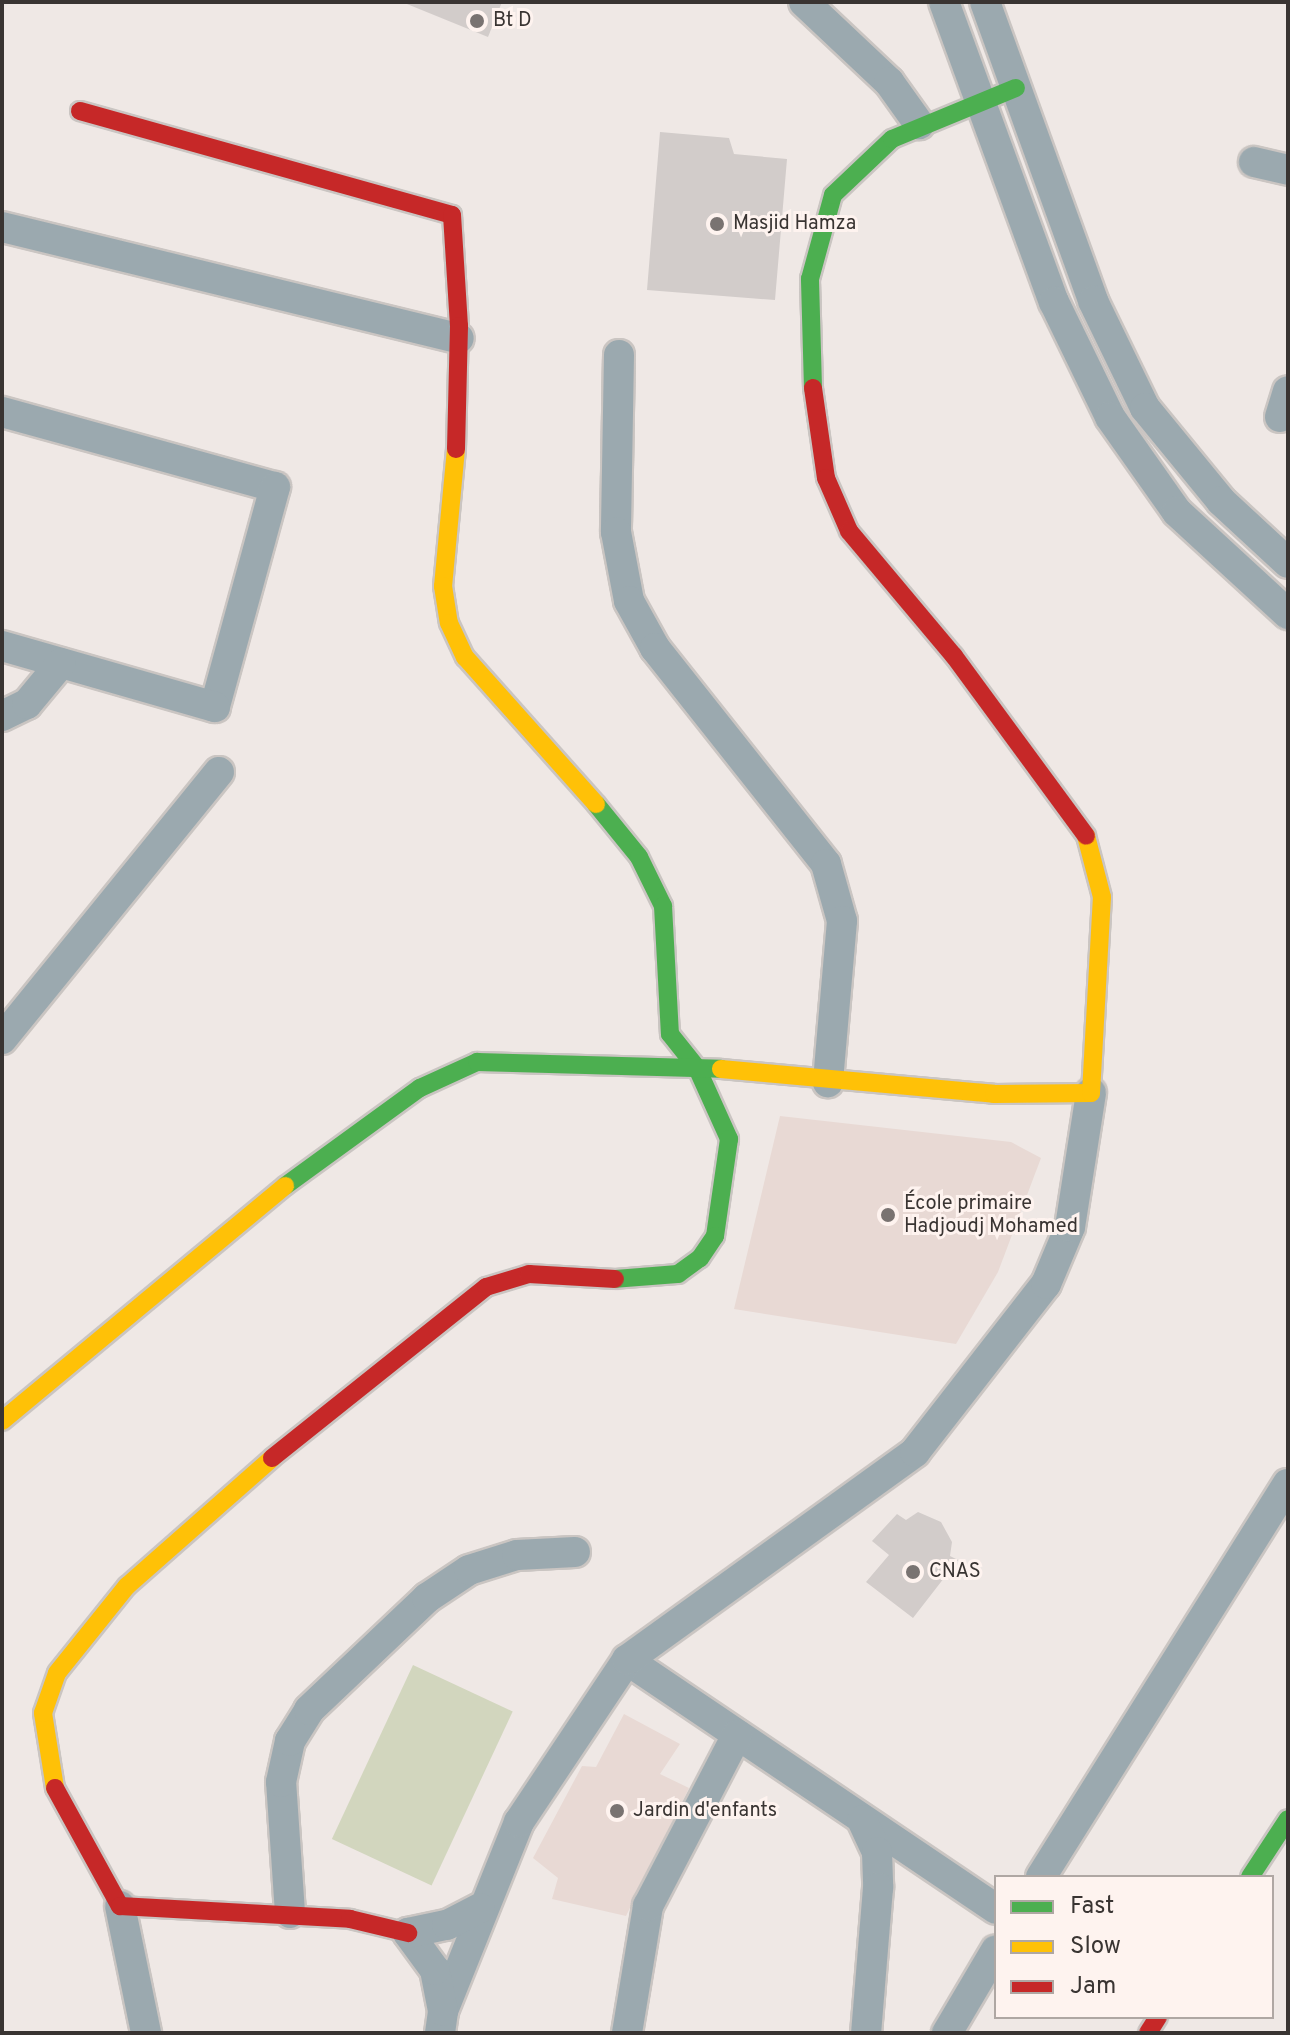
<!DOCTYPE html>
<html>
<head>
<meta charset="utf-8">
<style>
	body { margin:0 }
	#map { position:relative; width:1290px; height:2035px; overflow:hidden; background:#efe8e5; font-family:Overpass,sans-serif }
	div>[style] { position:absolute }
	.built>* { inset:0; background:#e8d9d4 }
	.green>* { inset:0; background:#d2d6be; transform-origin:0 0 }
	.building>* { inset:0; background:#d2ccca }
	.roads { filter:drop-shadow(2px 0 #cac5c2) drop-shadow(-2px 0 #cac5c2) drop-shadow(0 2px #cac5c2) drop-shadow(0 -2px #cac5c2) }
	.street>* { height:30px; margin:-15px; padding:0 15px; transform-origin:15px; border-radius:15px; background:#9ba9af }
	.fast>* { height:18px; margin:-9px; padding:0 9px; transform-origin:9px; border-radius:9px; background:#4caf50 }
	.slow>* { height:18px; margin:-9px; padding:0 9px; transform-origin:9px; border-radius:9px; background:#ffc107 }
	.jam>* { height:18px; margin:-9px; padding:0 9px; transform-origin:9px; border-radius:9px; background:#c62828 }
	.dots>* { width:22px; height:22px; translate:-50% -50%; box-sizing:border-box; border:4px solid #fef3ef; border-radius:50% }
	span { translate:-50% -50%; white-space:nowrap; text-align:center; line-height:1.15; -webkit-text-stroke:6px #fef3ef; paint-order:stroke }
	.poi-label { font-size:20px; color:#393432 }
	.left { translate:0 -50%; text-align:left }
	.frame { position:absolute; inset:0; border:4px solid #393432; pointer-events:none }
	.legend { position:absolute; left:994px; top:1875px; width:280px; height:144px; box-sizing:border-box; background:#fef3ef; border:2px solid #afa7a3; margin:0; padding:10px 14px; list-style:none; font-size:24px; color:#393432 }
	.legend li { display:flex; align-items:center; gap:16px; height:40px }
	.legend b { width:40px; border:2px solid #afa7a3 }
</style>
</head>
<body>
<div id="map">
	<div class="built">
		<i style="clip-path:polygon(780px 1116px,1011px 1142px,1041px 1158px,998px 1272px,956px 1344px,734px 1309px)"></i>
		<i style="clip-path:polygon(624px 1714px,680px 1744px,660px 1774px,689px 1788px,626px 1916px,552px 1899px,558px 1878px,533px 1858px,582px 1766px,596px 1767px)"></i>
	</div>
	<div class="green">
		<i style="left:413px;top:1665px;width:110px;height:192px;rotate:25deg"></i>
	</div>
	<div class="building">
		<i style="clip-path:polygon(402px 2px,502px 2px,488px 37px)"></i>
		<i style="clip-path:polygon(660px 132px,729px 138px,734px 154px,787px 159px,775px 300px,647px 290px)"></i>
		<i style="clip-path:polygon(918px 1512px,941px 1522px,952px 1542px,950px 1556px,958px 1560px,913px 1618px,866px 1582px,889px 1555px,872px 1541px,897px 1514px,906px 1520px)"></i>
	</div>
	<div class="roads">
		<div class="street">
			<i style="left:804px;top:2px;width:117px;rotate:43.3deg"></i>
			<i style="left:889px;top:82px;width:52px;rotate:54.5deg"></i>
			<i style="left:944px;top:2px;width:320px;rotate:69.9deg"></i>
			<i style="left:1054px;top:302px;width:128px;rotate:64deg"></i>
			<i style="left:1110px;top:417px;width:116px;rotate:54.8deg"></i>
			<i style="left:1177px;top:512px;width:151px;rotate:42.6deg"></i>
			<i style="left:985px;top:2px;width:318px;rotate:70.1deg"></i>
			<i style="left:1093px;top:301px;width:119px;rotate:64.1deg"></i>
			<i style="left:1145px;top:408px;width:120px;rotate:50.7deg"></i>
			<i style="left:1221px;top:501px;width:91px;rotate:42.8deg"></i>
			<i style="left:1254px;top:162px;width:35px;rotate:13deg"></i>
			<i style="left:2px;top:227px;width:470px;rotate:13.7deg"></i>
			<i style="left:619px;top:355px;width:177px;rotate:91deg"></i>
			<i style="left:616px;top:532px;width:70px;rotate:79.3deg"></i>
			<i style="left:629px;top:601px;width:54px;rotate:61deg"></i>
			<i style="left:655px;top:648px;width:275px;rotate:51.6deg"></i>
			<i style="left:826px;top:864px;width:59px;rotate:74.3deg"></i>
			<i style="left:842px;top:921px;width:162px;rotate:95deg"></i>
			<i style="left:2px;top:412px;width:283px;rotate:15.4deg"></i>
			<i style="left:275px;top:487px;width:228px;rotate:105.3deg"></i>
			<i style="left:215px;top:707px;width:222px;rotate:-164deg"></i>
			<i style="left:1280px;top:417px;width:27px;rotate:-73deg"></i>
			<i style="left:2px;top:716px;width:28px;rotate:-26deg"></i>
			<i style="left:27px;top:704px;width:53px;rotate:-50.3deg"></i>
			<i style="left:2px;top:1039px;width:344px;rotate:-50.9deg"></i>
			<i style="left:627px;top:1660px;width:445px;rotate:34deg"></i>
			<i style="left:862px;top:1820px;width:35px;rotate:65deg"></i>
			<i style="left:877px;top:1852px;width:36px;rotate:88deg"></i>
			<i style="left:878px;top:1888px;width:145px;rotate:94.7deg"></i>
			<i style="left:1041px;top:1877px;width:464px;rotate:-57.9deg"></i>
			<i style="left:120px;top:1906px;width:130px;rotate:78.4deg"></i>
			<i style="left:290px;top:1913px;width:131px;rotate:-93.9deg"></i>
			<i style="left:281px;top:1782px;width:42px;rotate:-77.6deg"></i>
			<i style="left:290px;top:1741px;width:36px;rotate:-58deg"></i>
			<i style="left:309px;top:1710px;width:163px;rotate:-43.5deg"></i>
			<i style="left:427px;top:1598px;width:50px;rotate:-33.7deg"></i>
			<i style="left:469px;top:1570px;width:50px;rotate:-17.4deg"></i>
			<i style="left:517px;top:1555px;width:58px;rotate:-3deg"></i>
			<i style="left:443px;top:2011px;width:204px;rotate:-68.1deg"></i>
			<i style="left:519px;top:1822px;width:195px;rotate:-56.3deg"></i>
			<i style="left:627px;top:1660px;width:355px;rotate:-35.8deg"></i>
			<i style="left:915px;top:1452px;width:213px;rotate:-52.1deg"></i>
			<i style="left:1046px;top:1284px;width:62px;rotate:-67.2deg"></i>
			<i style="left:1070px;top:1227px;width:136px;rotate:-81.1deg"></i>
			<i style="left:440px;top:2033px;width:22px;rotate:-82deg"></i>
			<i style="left:443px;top:2011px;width:42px;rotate:-101deg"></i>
			<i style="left:435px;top:1970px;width:46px;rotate:-126.1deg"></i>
			<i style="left:408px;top:1933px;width:40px;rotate:-12deg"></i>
			<i style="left:447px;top:1925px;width:37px;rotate:-27deg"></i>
			<i style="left:627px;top:2033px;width:129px;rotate:-80.6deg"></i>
			<i style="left:648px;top:1906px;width:193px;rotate:-62.5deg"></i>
			<i style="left:947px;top:2033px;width:96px;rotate:-59.4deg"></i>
		</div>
		<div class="fast">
			<i style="left:813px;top:388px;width:109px;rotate:-91.6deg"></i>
			<i style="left:810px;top:279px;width:87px;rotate:-74.7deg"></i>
			<i style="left:833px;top:195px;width:81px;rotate:-43.5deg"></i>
			<i style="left:892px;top:139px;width:134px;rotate:-22.4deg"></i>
			<i style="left:596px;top:804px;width:68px;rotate:50.9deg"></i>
			<i style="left:639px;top:857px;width:55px;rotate:63.9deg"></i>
			<i style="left:663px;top:906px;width:128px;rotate:86.9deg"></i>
			<i style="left:670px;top:1034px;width:43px;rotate:51.5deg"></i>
			<i style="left:697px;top:1068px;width:78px;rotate:65.7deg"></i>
			<i style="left:729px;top:1139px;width:98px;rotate:98.2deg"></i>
			<i style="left:715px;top:1236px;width:27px;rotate:124deg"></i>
			<i style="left:700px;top:1258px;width:27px;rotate:144deg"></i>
			<i style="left:678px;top:1274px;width:63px;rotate:175.5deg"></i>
			<i style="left:285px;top:1186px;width:167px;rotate:-36deg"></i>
			<i style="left:420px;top:1088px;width:63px;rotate:-24.5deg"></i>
			<i style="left:477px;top:1062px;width:244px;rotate:1.6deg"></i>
			<i style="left:1250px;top:1877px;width:69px;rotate:-56.8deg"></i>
		</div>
		<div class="slow">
			<i style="left:456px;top:449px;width:138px;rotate:95.4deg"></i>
			<i style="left:443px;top:586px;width:37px;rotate:81deg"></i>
			<i style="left:449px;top:623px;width:38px;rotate:65deg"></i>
			<i style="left:465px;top:657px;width:197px;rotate:48.3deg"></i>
			<i style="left:721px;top:1069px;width:274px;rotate:5.2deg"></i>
			<i style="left:994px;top:1094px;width:97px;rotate:-0.6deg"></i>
			<i style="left:1091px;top:1093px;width:196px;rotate:-86.8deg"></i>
			<i style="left:1102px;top:897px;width:63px;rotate:-104.7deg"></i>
			<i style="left:2px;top:1421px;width:368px;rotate:-39.7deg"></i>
			<i style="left:55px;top:1788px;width:76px;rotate:-99.1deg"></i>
			<i style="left:43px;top:1713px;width:42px;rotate:-70.7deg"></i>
			<i style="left:57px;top:1673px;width:112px;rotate:-51.2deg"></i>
			<i style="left:127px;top:1586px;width:193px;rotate:-41.4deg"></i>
		</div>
		<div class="jam">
			<i style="left:80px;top:111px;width:386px;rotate:15.6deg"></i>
			<i style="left:452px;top:215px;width:111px;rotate:86.4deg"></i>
			<i style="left:459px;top:326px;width:123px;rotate:91.4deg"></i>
			<i style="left:813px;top:388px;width:91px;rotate:81.8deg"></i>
			<i style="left:826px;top:478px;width:58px;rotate:66.5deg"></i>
			<i style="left:849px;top:531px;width:163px;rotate:50deg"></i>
			<i style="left:954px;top:656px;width:223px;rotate:53.7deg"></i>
			<i style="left:272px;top:1458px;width:274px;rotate:-38.6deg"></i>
			<i style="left:486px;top:1287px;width:45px;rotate:-16.8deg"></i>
			<i style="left:529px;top:1274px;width:86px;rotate:3.3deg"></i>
			<i style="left:55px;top:1788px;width:135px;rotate:61.2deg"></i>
			<i style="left:120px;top:1906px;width:230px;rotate:3.2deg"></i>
			<i style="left:350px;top:1919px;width:60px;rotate:13.6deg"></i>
			<i style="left:1148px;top:2033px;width:19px;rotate:-58deg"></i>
		</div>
	</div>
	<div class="dots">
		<i style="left:477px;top:21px;background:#797371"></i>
		<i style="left:717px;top:224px;background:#797371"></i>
		<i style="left:888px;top:1215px;background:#797371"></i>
		<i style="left:913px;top:1572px;background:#797371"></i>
		<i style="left:617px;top:1811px;background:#797371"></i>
	</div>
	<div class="poi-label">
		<span class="left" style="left:493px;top:21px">Bt D</span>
		<span class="left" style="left:733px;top:224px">Masjid Hamza</span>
		<span class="left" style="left:904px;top:1216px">École primaire<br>Hadjoudj Mohamed</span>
		<span class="left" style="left:929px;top:1572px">CNAS</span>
		<span class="left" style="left:633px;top:1811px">Jardin d'enfants</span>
	</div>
	<div class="frame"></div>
	<ul class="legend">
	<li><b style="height:10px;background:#4caf50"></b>Fast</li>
	<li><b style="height:10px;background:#ffc107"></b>Slow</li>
	<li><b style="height:10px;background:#c62828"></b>Jam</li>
	</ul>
</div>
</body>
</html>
